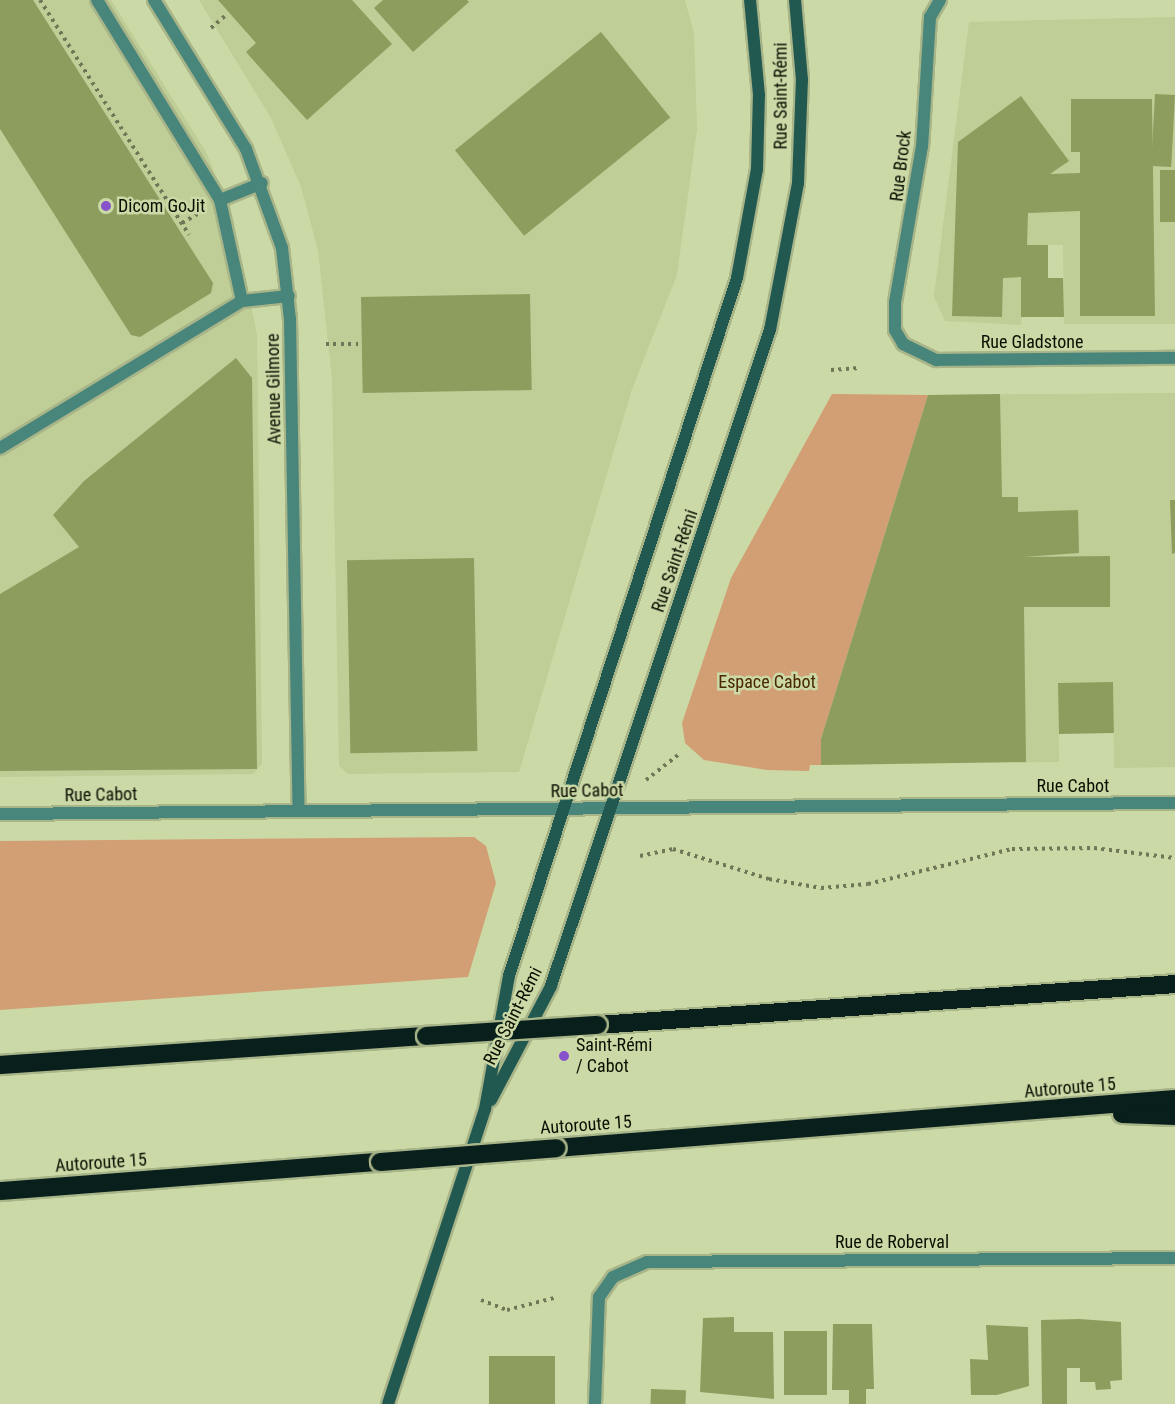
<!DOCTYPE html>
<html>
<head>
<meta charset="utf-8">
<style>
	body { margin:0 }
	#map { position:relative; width:1175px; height:1404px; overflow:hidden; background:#cbd9a7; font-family:"Roboto Condensed",sans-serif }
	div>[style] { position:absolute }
	.built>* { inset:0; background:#bece96 }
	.green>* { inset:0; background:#d29e73 }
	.building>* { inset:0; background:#8c9d5e; transform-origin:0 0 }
	.path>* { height:4px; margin-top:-2px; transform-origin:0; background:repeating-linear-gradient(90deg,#6e7756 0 3px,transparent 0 7.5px) }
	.roads { filter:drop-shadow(2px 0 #a8b589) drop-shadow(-2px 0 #a8b589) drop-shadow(0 2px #a8b589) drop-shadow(0 -2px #a8b589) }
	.service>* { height:12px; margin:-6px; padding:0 6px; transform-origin:6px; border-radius:6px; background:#48857a }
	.minor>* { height:12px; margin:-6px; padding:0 6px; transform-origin:6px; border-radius:6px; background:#48857a }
	.secondary>* { height:12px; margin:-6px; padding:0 6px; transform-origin:6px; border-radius:6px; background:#215950 }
	.motorway>* { height:18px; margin:-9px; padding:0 9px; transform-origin:9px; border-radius:9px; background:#081f1b }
	.bridges { filter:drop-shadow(2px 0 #a8b589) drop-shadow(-2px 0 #a8b589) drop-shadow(0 2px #a8b589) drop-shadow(0 -2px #a8b589) }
	.motorway-bridge>* { height:18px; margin:-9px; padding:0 9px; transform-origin:9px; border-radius:9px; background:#081f1b }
	.dots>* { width:16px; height:16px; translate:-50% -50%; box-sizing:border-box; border:3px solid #cbd9a7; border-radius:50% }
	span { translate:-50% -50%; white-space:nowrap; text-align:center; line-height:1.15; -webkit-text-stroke:5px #cbd9a7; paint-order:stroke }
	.street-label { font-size:18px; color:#0b0f01 }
	.poi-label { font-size:18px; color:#0b0f01 }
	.left { translate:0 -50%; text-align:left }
	.park-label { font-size:18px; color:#4a2702 }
</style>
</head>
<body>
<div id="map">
	<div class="built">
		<i style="clip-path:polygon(0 0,111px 0,206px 152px,233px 218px,257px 335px,262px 764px,253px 774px,0 777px)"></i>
		<i style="clip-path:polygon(199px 0,685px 0,694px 33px,697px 129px,677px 275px,632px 389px,519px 772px,348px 774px,339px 766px,332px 379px,318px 250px,301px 187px,271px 118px)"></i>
		<i style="clip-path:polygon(1175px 17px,1175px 324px,1064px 324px,1063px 245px,1027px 245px,1021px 325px,945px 321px,934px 296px,969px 22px)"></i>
		<i style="clip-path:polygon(1175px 393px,1175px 767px,1114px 768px,1113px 683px,1058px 684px,1059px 762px,821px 765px,821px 739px,928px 395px)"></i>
	</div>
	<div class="green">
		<i style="clip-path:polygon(832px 394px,928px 395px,821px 739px,821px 765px,810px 765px,809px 771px,767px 770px,704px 760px,685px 743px,682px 723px,731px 578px)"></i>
		<i style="clip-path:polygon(474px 837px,486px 846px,496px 883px,468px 977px,0 1010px,0 841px)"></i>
	</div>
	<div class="building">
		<i style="clip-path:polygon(0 0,33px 0,213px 283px,211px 293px,140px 337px,131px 335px,0 129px)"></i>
		<i style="clip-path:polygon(218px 0,352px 0,392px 44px,307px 120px,246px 52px,256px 43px)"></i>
		<i style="clip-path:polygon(383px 0,467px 0,469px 2px,413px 52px,374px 8px)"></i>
		<i style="left:601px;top:32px;width:110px;height:188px;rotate:51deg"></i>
		<i style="left:1155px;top:94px;width:20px;height:72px;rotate:3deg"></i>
		<i style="clip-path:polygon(1021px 96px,1069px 161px,1050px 174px,1080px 173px,1080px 152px,1071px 152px,1071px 99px,1152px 99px,1155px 316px,1080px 316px,1080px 211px,1028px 213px,1027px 245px,1048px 245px,1048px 278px,1063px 278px,1064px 317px,1021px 317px,1021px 277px,1003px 278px,1002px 317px,952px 316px,958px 142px)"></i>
		<i style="left:1160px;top:170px;width:15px;height:52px"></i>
		<i style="left:530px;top:294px;width:96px;height:169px;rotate:89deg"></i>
		<i style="clip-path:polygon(236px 358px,252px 378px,257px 769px,0 771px,0 594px,79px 547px,53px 515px,84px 481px)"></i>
		<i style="clip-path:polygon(1000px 394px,1002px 497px,1018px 497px,1018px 512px,1078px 510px,1079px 553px,1023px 557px,1110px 556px,1110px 607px,1024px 607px,1026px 762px,821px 765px,821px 739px,928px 395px)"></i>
		<i style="clip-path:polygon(1170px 500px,1175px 500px,1175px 553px,1172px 554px)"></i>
		<i style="left:474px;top:558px;width:193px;height:127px;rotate:89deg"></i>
		<i style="left:1113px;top:682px;width:51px;height:55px;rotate:89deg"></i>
		<i style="clip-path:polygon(734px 1317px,734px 1332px,773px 1332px,774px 1399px,700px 1392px,703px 1318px)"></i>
		<i style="clip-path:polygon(1079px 1319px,1121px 1322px,1122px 1380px,1110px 1381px,1111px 1389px,1096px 1390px,1095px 1382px,1080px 1382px,1080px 1368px,1067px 1368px,1067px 1404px,1042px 1404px,1041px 1320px)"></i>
		<i style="clip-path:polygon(833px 1324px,872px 1324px,874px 1389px,866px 1389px,866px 1404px,849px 1404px,849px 1390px,832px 1390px)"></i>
		<i style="clip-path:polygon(986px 1325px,1028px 1327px,1029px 1386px,997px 1395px,971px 1395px,970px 1359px,988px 1360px)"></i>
		<i style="left:784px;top:1331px;width:43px;height:64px"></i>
		<i style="left:489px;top:1356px;width:66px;height:48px"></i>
		<i style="left:651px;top:1389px;width:35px;height:15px;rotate:2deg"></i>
	</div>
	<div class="path">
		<i style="left:40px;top:0;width:278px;rotate:57.6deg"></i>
		<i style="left:211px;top:28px;width:18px;rotate:-41deg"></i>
		<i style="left:182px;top:223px;width:20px;rotate:-30deg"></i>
		<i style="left:326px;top:344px;width:32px"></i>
		<i style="left:831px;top:370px;width:28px;rotate:-4deg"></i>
		<i style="left:646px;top:780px;width:41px;rotate:-38deg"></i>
		<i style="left:640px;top:856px;width:34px;rotate:-12deg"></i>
		<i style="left:673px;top:849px;width:101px;rotate:17.4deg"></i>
		<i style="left:769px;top:879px;width:53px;rotate:9.8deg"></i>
		<i style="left:821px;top:888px;width:47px;rotate:-4.9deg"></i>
		<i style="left:868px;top:884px;width:148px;rotate:-13.7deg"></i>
		<i style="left:1012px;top:849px;width:82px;rotate:-0.7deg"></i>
		<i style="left:1094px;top:848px;width:82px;rotate:7deg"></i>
		<i style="left:481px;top:1300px;width:28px;rotate:21deg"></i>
		<i style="left:507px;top:1310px;width:49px;rotate:-14.3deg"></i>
	</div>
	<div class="roads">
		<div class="service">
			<i style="left:97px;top:0;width:235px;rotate:58.4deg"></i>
			<i style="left:220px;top:200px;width:45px;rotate:-22deg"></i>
			<i style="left:220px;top:200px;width:103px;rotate:77.7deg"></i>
			<i style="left:242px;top:301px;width:47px;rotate:-6.1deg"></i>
			<i style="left:0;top:448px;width:283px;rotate:-31.3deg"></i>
		</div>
		<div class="minor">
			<i style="left:154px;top:0;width:175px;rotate:58.3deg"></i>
			<i style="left:246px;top:149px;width:105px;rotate:70deg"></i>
			<i style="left:282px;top:248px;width:71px;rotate:83.6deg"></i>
			<i style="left:290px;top:319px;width:492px;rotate:89deg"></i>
			<i style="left:940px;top:0;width:20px;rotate:120deg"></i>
			<i style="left:930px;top:17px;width:129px;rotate:93.5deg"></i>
			<i style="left:922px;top:146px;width:158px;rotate:99.8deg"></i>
			<i style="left:895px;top:302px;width:28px;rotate:90deg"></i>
			<i style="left:895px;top:330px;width:16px;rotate:60deg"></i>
			<i style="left:903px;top:344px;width:37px;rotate:26deg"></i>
			<i style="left:936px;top:360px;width:239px;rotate:-0.5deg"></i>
			<i style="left:0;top:814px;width:1175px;rotate:-0.54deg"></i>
			<i style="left:595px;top:1404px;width:107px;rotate:-87.9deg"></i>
			<i style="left:599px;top:1297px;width:24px;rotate:-55deg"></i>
			<i style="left:613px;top:1277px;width:37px;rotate:-24deg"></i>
			<i style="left:647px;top:1262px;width:528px;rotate:-0.43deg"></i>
		</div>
		<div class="secondary">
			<i style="left:491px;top:1100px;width:129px;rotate:-62.2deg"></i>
			<i style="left:551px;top:986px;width:692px;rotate:-71.54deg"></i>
			<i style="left:770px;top:330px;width:150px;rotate:-79.2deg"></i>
			<i style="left:798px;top:183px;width:103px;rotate:-87.8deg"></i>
			<i style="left:802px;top:80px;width:80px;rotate:-95deg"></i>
			<i style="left:388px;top:1404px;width:311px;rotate:-71.8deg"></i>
			<i style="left:485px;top:1109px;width:135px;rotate:-79.8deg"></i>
			<i style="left:509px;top:976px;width:734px;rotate:-71.91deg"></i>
			<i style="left:737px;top:278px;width:111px;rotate:-79.6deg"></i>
			<i style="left:757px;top:169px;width:74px;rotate:-88.5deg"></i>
			<i style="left:759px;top:95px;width:95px;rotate:-95.4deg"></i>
		</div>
		<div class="motorway">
			<i style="left:598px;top:1025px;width:578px;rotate:-4.06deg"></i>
			<i style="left:0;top:1065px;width:427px;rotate:-3.9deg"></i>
			<i style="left:1122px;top:1114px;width:53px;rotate:2.2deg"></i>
			<i style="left:556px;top:1148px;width:621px;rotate:-4.53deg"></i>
			<i style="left:0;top:1191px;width:381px;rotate:-4.4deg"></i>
		</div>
	</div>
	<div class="bridges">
		<div class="motorway-bridge">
			<i style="left:426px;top:1036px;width:172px;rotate:-3.7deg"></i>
			<i style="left:380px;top:1162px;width:177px;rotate:-4.5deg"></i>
		</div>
	</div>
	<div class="dots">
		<i style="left:106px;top:206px;background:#8753cb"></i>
		<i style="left:564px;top:1056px;background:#8753cb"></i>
	</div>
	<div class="street-label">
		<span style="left:781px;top:96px;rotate:-90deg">Rue Saint-Rémi</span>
		<span style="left:901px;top:166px;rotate:-83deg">Rue Brock</span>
		<span style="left:1032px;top:342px">Rue Gladstone</span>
		<span style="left:274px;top:389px;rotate:-91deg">Avenue Gilmore</span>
		<span style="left:675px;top:561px;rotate:-71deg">Rue Saint-Rémi</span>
		<span style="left:1073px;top:786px">Rue Cabot</span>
		<span style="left:587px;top:791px;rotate:-1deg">Rue Cabot</span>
		<span style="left:101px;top:795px;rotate:-1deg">Rue Cabot</span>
		<span style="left:513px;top:1016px;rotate:-63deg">Rue Saint-Rémi</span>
		<span style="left:1070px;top:1088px;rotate:-5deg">Autoroute 15</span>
		<span style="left:586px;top:1125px;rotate:-4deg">Autoroute 15</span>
		<span style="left:101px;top:1163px;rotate:-4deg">Autoroute 15</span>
		<span style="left:892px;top:1242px">Rue de Roberval</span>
	</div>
	<div class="poi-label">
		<span class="left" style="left:118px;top:206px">Dicom GoJit</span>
		<span class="left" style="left:576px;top:1056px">Saint-Rémi<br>/ Cabot</span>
	</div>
	<div class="park-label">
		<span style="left:767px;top:682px">Espace Cabot</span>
	</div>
</div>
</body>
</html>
